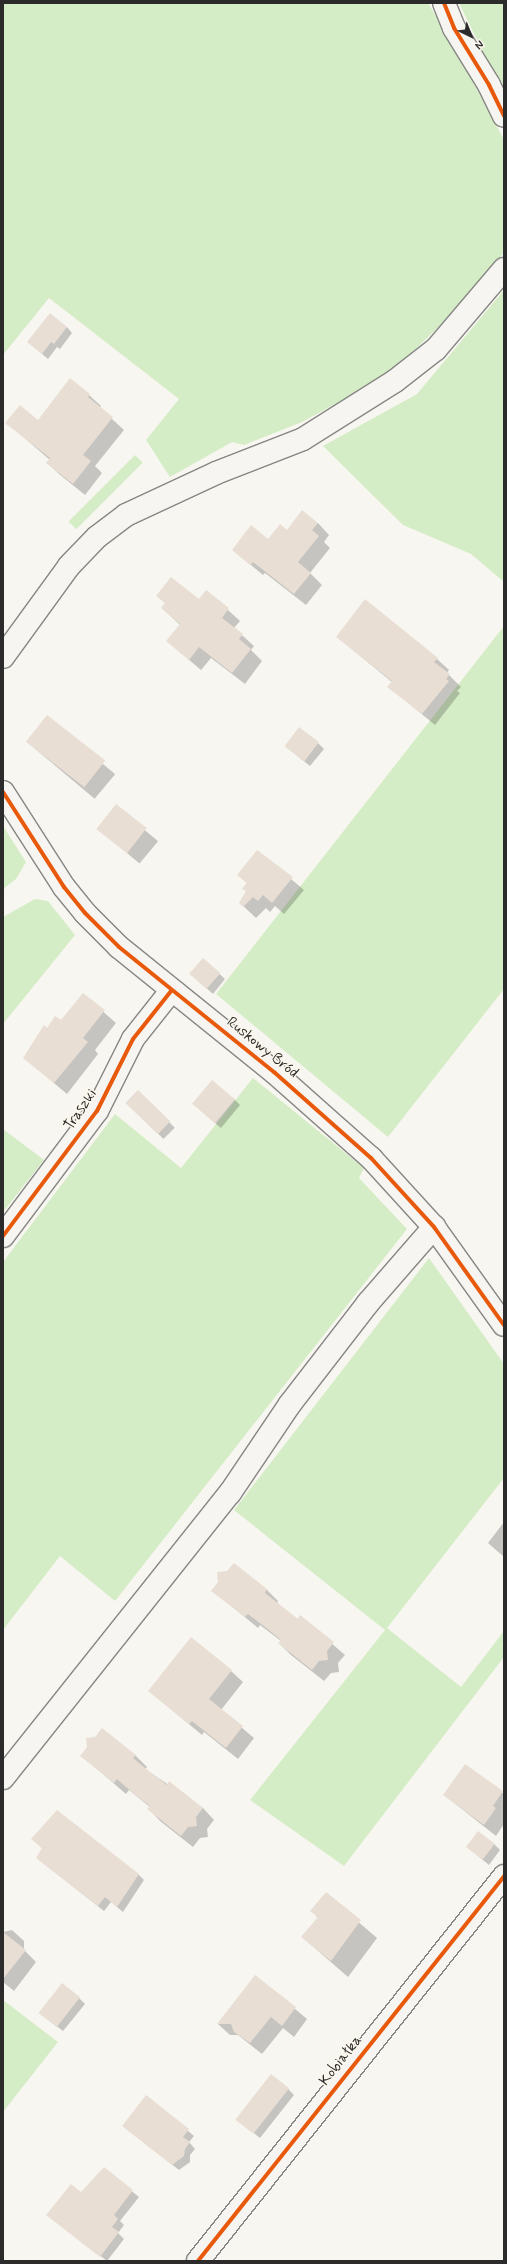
<!DOCTYPE html>
<html>
<head>
<meta charset="utf-8">
<style>
	body { margin:0 }
	#map { position:relative; width:507px; height:2264px; overflow:hidden; background:#f8f6f0; font-family:Mynerve,sans-serif }
	div>[style] { position:absolute }
	.green>* { inset:0; background:#d5edc6; transform-origin:0 0 }
	.shadow>* { inset:0; background:#0003; transform-origin:0 0 }
	.building>* { inset:0; background:#e8ded4; transform-origin:0 0 }
	.roads { filter:drop-shadow(1px 0 #878684) drop-shadow(-1px 0 #878684) drop-shadow(0 1px #878684) drop-shadow(0 -1px #878684) }
	.minor>* { height:22px; margin:-11px; padding:0 11px; transform-origin:11px; border-radius:11px; background:#f6f5f1 }
	.cycleway>* { height:4px; margin:-2px; padding:0 2px; transform-origin:2px; border-radius:2px; background:#e8590c }
	span { translate:-50% -50%; white-space:nowrap; text-align:center; line-height:1.15; -webkit-text-stroke:3px #fbf7ec; paint-order:stroke }
	.street-label { font-size:15px; color:#2b2b2b }
	.frame { position:absolute; inset:0; border:4px solid #2b2b2b; pointer-events:none }
	.north { position:absolute; left:451px; top:16px; width:40px; height:40px; -webkit-text-stroke:3px #fbf7ec; paint-order:stroke; rotate:137deg; font-size:11px; font-weight:700; line-height:16px; text-align:center; color:#2b2b2b }
	.north::after { content:''; display:block; margin:auto; width:14px; height:18px; background:#2b2b2b; clip-path:polygon(50% 0,100% 100%,50% 72%,0 100%) }
</style>
</head>
<body>
<div id="map">
	<div class="green">
		<i style="clip-path:polygon(3px 3px,428px 3px,461px 58px,504px 140px,504px 252px,477px 290px,400px 364px,356px 393px,302px 422px,244px 445px,232px 442px,170px 477px,146px 440px,179px 399px,49px 298px,3px 355px)"></i>
		<i style="clip-path:polygon(459px 3px,504px 3px,504px 95px)"></i>
		<i style="clip-path:polygon(504px 290px,504px 582px,471px 554px,403px 525px,323px 446px,417px 394px)"></i>
		<i style="left:135px;top:455px;width:11px;height:94px;rotate:45deg"></i>
		<i style="clip-path:polygon(504px 626px,504px 989px,388px 1137px,216px 994px)"></i>
		<i style="clip-path:polygon(3px 826px,26px 862px,16px 879px,3px 889px)"></i>
		<i style="clip-path:polygon(35px 899px,48px 901px,75px 935px,3px 1024px,3px 917px)"></i>
		<i style="clip-path:polygon(253px 1078px,364px 1168px,359px 1178px,407px 1229px,115px 1601px,60px 1556px,3px 1630px,3px 1262px,115px 1114px,181px 1168px)"></i>
		<i style="clip-path:polygon(3px 1129px,44px 1160px,3px 1212px)"></i>
		<i style="clip-path:polygon(429px 1258px,504px 1364px,504px 1478px,387px 1628px,461px 1687px,504px 1631px,504px 1657px,344px 1866px,250px 1800px,385px 1630px,234px 1510px)"></i>
		<i style="clip-path:polygon(3px 2000px,58px 2042px,3px 2112px)"></i>
	</div>
	<div class="shadow">
		<i style="clip-path:polygon(67px 327px,72px 333px,60px 349px,57px 347px,48px 359px,28px 342px)"></i>
		<i style="clip-path:polygon(70px 380px,89px 395px,101px 406px,100px 408px,124px 430px,95px 466px,102px 473px,85px 495px,59px 474px,48px 463px,50px 460px,7px 423px,39px 421px)"></i>
		<i style="clip-path:polygon(318px 523px,329px 535px,324px 542px,330px 548px,310px 573px,322px 585px,306px 605px,265px 573px,263px 575px,233px 550px)"></i>
		<i style="clip-path:polygon(207px 591px,240px 621px,234px 628px,254px 646px,251px 650px,262px 661px,245px 684px,211px 658px,201px 670px,167px 641px,180px 625px,162px 608px,166px 604px,158px 596px,199px 601px)"></i>
		<i style="clip-path:polygon(337px 637px,437px 659px,449px 670px,447px 673px,461px 687px,457px 691px,460px 693px,435px 725px,389px 687px,392px 682px)"></i>
		<i style="left:47px;top:717px;width:89px;height:32px;rotate:40deg"></i>
		<i style="clip-path:polygon(318px 743px,324px 749px,310px 766px,286px 747px)"></i>
		<i style="left:116px;top:806px;width:55px;height:29px;rotate:40deg"></i>
		<i style="clip-path:polygon(258px 851px,304px 890px,284px 914px,275px 906px,270px 912px,266px 908px,256px 918px,240px 903px,247px 892px,243px 888px,247px 883px,238px 875px)"></i>
		<i style="clip-path:polygon(204px 960px,225px 979px,213px 994px,197px 980px)"></i>
		<i style="clip-path:polygon(83px 994px,116px 1023px,95px 1050px,98px 1054px,67px 1094px,24px 1058px,47px 1029px,61px 1022px)"></i>
		<i style="left:138px;top:1091px;width:52px;height:16px;rotate:45deg"></i>
		<i style="clip-path:polygon(234px 1099px,240px 1105px,221px 1128px,200px 1110px)"></i>
		<i style="clip-path:polygon(504px 1522px,504px 1557px,488px 1543px)"></i>
		<i style="clip-path:polygon(234px 1564px,267px 1590px,278px 1601px,277px 1604px,298px 1620px,301px 1617px,345px 1655px,338px 1663px,339px 1672px,331px 1673px,324px 1681px,291px 1655px,279px 1643px,281px 1641px,260px 1625px,258px 1628px,213px 1591px)"></i>
		<i style="clip-path:polygon(231px 1671px,243px 1682px,221px 1710px,254px 1738px,238px 1759px,204px 1732px,202px 1735px,149px 1691px)"></i>
		<i style="clip-path:polygon(135px 1755px,147px 1767px,145px 1769px,203px 1808px,214px 1820px,207px 1829px,208px 1837px,200px 1838px,193px 1847px,160px 1821px,149px 1809px,150px 1807px,129px 1790px,126px 1794px,82px 1756px)"></i>
		<i style="clip-path:polygon(466px 1765px,504px 1794px,504px 1824px,496px 1836px,444px 1795px)"></i>
		<i style="clip-path:polygon(32px 1839px,138px 1874px,144px 1880px,123px 1912px,111px 1902px,104px 1911px,43px 1863px,43px 1849px)"></i>
		<i style="clip-path:polygon(494px 1844px,500px 1850px,489px 1865px,467px 1847px)"></i>
		<i style="clip-path:polygon(326px 1894px,377px 1938px,348px 1977px,302px 1937px,318px 1918px,312px 1911px)"></i>
		<i style="clip-path:polygon(12px 1930px,24px 1941px,24px 1950px,36px 1962px,14px 1991px,3px 1982px,3px 1932px)"></i>
		<i style="clip-path:polygon(256px 1976px,307px 2019px,294px 2037px,283px 2028px,262px 2054px,238px 2035px,230px 2035px,218px 2024px)"></i>
		<i style="clip-path:polygon(79px 1998px,85px 2004px,63px 2031px,46px 2018px)"></i>
		<i style="clip-path:polygon(288px 2089px,294px 2095px,260px 2138px,236px 2119px)"></i>
		<i style="clip-path:polygon(147px 2096px,194px 2136px,189px 2142px,195px 2149px,190px 2155px,190px 2162px,179px 2170px,129px 2131px)"></i>
		<i style="clip-path:polygon(104px 2169px,139px 2197px,120px 2221px,124px 2225px,118px 2233px,124px 2239px,107px 2261px,48px 2215px,81px 2193px)"></i>
	</div>
	<div class="building">
		<i style="clip-path:polygon(50px 313px,67px 327px,54px 344px,51px 342px,42px 354px,27px 342px)"></i>
		<i style="clip-path:polygon(70px 378px,90px 394px,88px 397px,113px 417px,83px 455px,91px 461px,73px 484px,46px 463px,50px 458px,5px 423px,20px 405px,38px 420px)"></i>
		<i style="clip-path:polygon(302px 510px,318px 523px,312px 530px,319px 536px,298px 562px,311px 573px,294px 594px,253px 562px,250px 565px,232px 550px,251px 525px,268px 539px,280px 524px,287px 530px)"></i>
		<i style="clip-path:polygon(171px 577px,199px 599px,206px 590px,229px 608px,222px 618px,243px 634px,239px 639px,251px 649px,232px 673px,199px 647px,189px 660px,166px 641px,180px 624px,161px 608px,165px 603px,156px 596px)"></i>
		<i style="clip-path:polygon(365px 599px,438px 658px,434px 662px,450px 674px,446px 679px,449px 681px,422px 714px,387px 687px,392px 681px,336px 637px)"></i>
		<i style="left:47px;top:715px;width:74px;height:34px;rotate:38deg"></i>
		<i style="left:299px;top:727px;width:25px;height:24px;rotate:37deg"></i>
		<i style="left:116px;top:804px;width:39px;height:32px;rotate:38deg"></i>
		<i style="clip-path:polygon(257px 850px,293px 877px,272px 903px,263px 895px,258px 901px,253px 897px,243px 907px,239px 903px,246px 891px,242px 889px,247px 883px,237px 875px)"></i>
		<i style="left:203px;top:958px;width:23px;height:21px;rotate:41deg"></i>
		<i style="clip-path:polygon(83px 993px,105px 1010px,83px 1038px,88px 1042px,54px 1083px,23px 1058px,44px 1025px,47px 1028px,55px 1016px,61px 1020px)"></i>
		<i style="left:212px;top:1080px;width:30px;height:31px;rotate:40deg"></i>
		<i style="left:138px;top:1090px;width:45px;height:18px;rotate:44deg"></i>
		<i style="clip-path:polygon(234px 1563px,267px 1589px,265px 1593px,298px 1619px,300px 1615px,334px 1642px,327px 1651px,328px 1660px,319px 1661px,312px 1670px,278px 1643px,281px 1640px,265px 1627px,248px 1614px,245px 1617px,211px 1591px,218px 1582px,217px 1572px,227px 1571px)"></i>
		<i style="clip-path:polygon(191px 1637px,232px 1670px,209px 1699px,243px 1726px,226px 1748px,192px 1721px,189px 1724px,148px 1691px)"></i>
		<i style="clip-path:polygon(102px 1728px,136px 1755px,133px 1758px,150px 1772px,167px 1785px,169px 1781px,203px 1808px,196px 1817px,197px 1826px,188px 1827px,181px 1836px,147px 1809px,150px 1806px,133px 1793px,117px 1779px,114px 1783px,80px 1756px,87px 1747px,86px 1738px,95px 1737px)"></i>
		<i style="clip-path:polygon(465px 1764px,503px 1791px,493px 1806px,496px 1808px,484px 1825px,443px 1795px)"></i>
		<i style="clip-path:polygon(57px 1810px,139px 1874px,117px 1907px,105px 1897px,98px 1906px,36px 1858px,42px 1848px,31px 1839px)"></i>
		<i style="left:478px;top:1831px;width:21px;height:20px;rotate:37deg"></i>
		<i style="clip-path:polygon(326px 1892px,361px 1920px,331px 1961px,301px 1937px,318px 1917px,310px 1911px)"></i>
		<i style="clip-path:polygon(3px 1932px,26px 1950px,3px 1979px)"></i>
		<i style="clip-path:polygon(255px 1975px,296px 2007px,282px 2026px,271px 2017px,250px 2043px,234px 2032px,231px 2024px,217px 2024px)"></i>
		<i style="left:62px;top:1983px;width:23px;height:38px;rotate:38deg"></i>
		<i style="left:271px;top:2074px;width:23px;height:58px;rotate:38deg"></i>
		<i style="clip-path:polygon(146px 2095px,189px 2129px,183px 2137px,190px 2142px,185px 2149px,184px 2156px,172px 2165px,122px 2126px)"></i>
		<i style="clip-path:polygon(104px 2167px,133px 2190px,114px 2215px,118px 2219px,112px 2227px,119px 2232px,100px 2257px,46px 2215px,71px 2184px,81px 2192px)"></i>
	</div>
	<div class="roads">
		<div class="minor">
			<i style="left:444px;top:3px;width:27px;rotate:68deg"></i>
			<i style="left:454px;top:28px;width:67px;rotate:58.4deg"></i>
			<i style="left:489px;top:85px;width:34px;rotate:64deg"></i>
			<i style="left:3px;top:657px;width:112px;rotate:-54deg"></i>
			<i style="left:69px;top:566px;width:40px;rotate:-46deg"></i>
			<i style="left:97px;top:537px;width:36px;rotate:-37deg"></i>
			<i style="left:126px;top:515px;width:99px;rotate:-25deg"></i>
			<i style="left:216px;top:473px;width:93px;rotate:-21.3deg"></i>
			<i style="left:303px;top:439px;width:109px;rotate:-32.2deg"></i>
			<i style="left:395px;top:381px;width:52px;rotate:-38deg"></i>
			<i style="left:436px;top:349px;width:105px;rotate:-49.6deg"></i>
			<i style="left:3px;top:792px;width:113px;rotate:57.3deg"></i>
			<i style="left:64px;top:887px;width:33px;rotate:51deg"></i>
			<i style="left:85px;top:913px;width:48px;rotate:45deg"></i>
			<i style="left:119px;top:947px;width:199px;rotate:38.9deg"></i>
			<i style="left:274px;top:1072px;width:130px;rotate:41.6deg"></i>
			<i style="left:371px;top:1158px;width:93px;rotate:47.6deg"></i>
			<i style="left:434px;top:1227px;width:120px;rotate:54.5deg"></i>
			<i style="left:3px;top:1236px;width:156px;rotate:-53.1deg"></i>
			<i style="left:97px;top:1111px;width:80px;rotate:-63.4deg"></i>
			<i style="left:133px;top:1039px;width:61px;rotate:-51.6deg"></i>
			<i style="left:3px;top:1778px;width:364px;rotate:-51.5deg"></i>
			<i style="left:230px;top:1493px;width:107px;rotate:-56deg"></i>
			<i style="left:290px;top:1404px;width:128px;rotate:-52.3deg"></i>
			<i style="left:368px;top:1303px;width:101px;rotate:-49deg"></i>
			<i style="left:198px;top:2261px;width:492px;rotate:-51.5deg"></i>
		</div>
	</div>
	<div class="cycleway">
		<i style="left:444px;top:3px;width:27px;rotate:68deg"></i>
		<i style="left:454px;top:28px;width:67px;rotate:58.4deg"></i>
		<i style="left:489px;top:85px;width:34px;rotate:64deg"></i>
		<i style="left:3px;top:792px;width:113px;rotate:57.3deg"></i>
		<i style="left:64px;top:887px;width:33px;rotate:51deg"></i>
		<i style="left:85px;top:913px;width:48px;rotate:45deg"></i>
		<i style="left:119px;top:947px;width:199px;rotate:38.9deg"></i>
		<i style="left:274px;top:1072px;width:130px;rotate:41.6deg"></i>
		<i style="left:371px;top:1158px;width:93px;rotate:47.6deg"></i>
		<i style="left:434px;top:1227px;width:120px;rotate:54.5deg"></i>
		<i style="left:3px;top:1236px;width:156px;rotate:-53.1deg"></i>
		<i style="left:97px;top:1111px;width:80px;rotate:-63.4deg"></i>
		<i style="left:133px;top:1039px;width:61px;rotate:-51.6deg"></i>
		<i style="left:198px;top:2261px;width:492px;rotate:-51.5deg"></i>
	</div>
	<div class="street-label">
		<span style="left:262px;top:1048px;rotate:39deg">Ruskowy Bród</span>
		<span style="left:81px;top:1110px;rotate:-56deg">Traszki</span>
		<span style="left:341px;top:2061px;rotate:-52deg">Kobiałka</span>
	</div>
	<div class="frame"></div>
	<div class="north">N</div>
</div>
</body>
</html>
